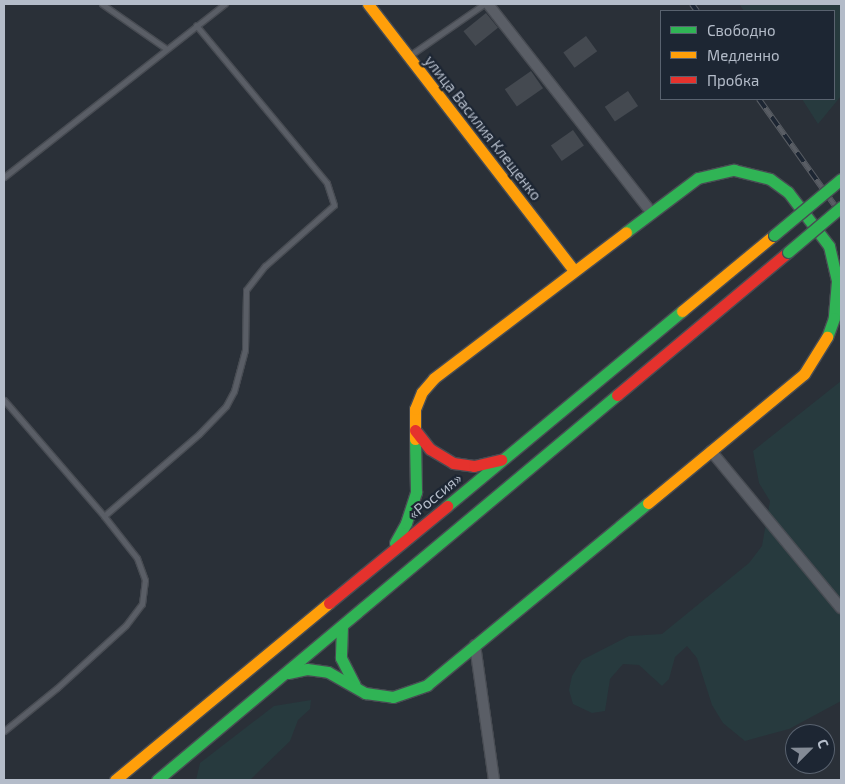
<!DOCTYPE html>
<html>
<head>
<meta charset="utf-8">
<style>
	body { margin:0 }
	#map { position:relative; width:845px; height:784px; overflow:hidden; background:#2a3038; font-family:"Exo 2",sans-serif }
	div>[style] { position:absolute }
	.green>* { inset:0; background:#273a3e }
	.building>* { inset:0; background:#444950; transform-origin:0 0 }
	.roads { filter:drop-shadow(1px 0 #484c53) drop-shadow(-1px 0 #484c53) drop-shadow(0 1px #484c53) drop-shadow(0 -1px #484c53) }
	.lane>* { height:5px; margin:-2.5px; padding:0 2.5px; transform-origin:2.5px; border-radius:2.5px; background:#5a5e66 }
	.street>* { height:10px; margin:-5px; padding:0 5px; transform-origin:5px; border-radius:5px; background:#5a5e66 }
	.fast>* { height:11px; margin:-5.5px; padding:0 5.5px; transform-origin:5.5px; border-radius:5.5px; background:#30b455 }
	.slow>* { height:11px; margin:-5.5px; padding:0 5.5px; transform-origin:5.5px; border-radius:5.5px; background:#ff9f0a }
	.jam>* { height:11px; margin:-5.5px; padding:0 5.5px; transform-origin:5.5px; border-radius:5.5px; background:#e5322d }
	.rail>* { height:5.5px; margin-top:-2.75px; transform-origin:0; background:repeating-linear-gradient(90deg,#1d2633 0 11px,#595d64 0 22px); box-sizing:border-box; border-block:1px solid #595d64 }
	.bridges { filter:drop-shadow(1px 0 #474c53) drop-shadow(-1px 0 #474c53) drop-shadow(0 1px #474c53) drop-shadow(0 -1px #474c53) }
	.fast-bridge>* { height:11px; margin:-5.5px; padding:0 5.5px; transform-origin:5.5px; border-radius:5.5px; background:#30b455 }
	span { translate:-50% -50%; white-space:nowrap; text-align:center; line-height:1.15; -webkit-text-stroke:4.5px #1d2633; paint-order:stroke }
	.street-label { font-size:15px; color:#b4bcc9 }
	.frame { position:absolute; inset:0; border:5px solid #b4bcc9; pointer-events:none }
	.legend { position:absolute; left:660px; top:10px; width:175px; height:90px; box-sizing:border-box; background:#1d2633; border:1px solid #59626f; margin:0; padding:6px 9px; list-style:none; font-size:15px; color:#b4bcc9 }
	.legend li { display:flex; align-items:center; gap:10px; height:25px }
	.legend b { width:25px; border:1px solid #59626f }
	.north { position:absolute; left:785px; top:724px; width:50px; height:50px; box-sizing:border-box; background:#1d2633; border:1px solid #59626f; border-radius:50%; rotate:67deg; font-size:14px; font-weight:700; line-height:20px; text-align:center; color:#b4bcc9 }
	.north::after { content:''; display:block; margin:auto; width:18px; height:22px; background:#848b96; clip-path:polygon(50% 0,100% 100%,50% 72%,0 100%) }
</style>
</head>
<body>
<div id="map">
	<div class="green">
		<i style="clip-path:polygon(739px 4px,841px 4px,841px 96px,818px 124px,802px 99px,834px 99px,834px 11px,744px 11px)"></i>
		<i style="clip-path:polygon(841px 381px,841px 701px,789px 729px,745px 741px,723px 723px,712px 705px,697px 658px,687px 646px,675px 657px,669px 679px,662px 686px,639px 665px,623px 664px,610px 679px,605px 711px,592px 713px,573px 704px,569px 690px,572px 676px,582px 660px,629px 636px,662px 634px,749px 563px,762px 546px,770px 501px,759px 483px,753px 451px)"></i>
		<i style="clip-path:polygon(311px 700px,310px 709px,298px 720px,290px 741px,250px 780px,196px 780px,200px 763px,274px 706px)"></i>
	</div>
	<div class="building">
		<i style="left:486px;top:13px;width:19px;height:29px;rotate:51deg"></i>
		<i style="left:586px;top:36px;width:19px;height:28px;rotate:54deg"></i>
		<i style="left:531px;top:71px;width:21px;height:32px;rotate:55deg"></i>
		<i style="left:628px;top:91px;width:18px;height:28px;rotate:56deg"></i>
		<i style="left:573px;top:130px;width:19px;height:27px;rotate:55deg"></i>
	</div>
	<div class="roads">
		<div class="lane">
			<i style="left:102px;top:4px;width:77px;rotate:34.9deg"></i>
			<i style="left:409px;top:56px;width:91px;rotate:-34.7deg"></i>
			<i style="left:4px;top:177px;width:281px;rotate:-38.1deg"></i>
			<i style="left:4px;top:400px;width:153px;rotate:49.2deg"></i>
			<i style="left:104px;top:516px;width:125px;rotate:-40.8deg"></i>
			<i style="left:199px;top:434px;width:39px;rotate:-46deg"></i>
			<i style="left:226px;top:406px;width:17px;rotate:-62deg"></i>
			<i style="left:234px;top:391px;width:42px;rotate:-75deg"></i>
			<i style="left:245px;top:350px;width:60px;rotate:-89deg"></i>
			<i style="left:246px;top:290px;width:31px;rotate:-52deg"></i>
			<i style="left:265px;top:266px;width:92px;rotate:-41.5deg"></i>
			<i style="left:334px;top:205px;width:23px;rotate:-108deg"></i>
			<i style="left:327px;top:183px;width:205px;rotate:-129.7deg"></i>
			<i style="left:4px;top:731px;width:68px;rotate:-39.1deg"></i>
			<i style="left:57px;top:688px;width:93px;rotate:-42.4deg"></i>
			<i style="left:126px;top:625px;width:26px;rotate:-53deg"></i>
			<i style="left:142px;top:604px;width:24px;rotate:-83deg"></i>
			<i style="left:145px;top:580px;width:23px;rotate:-110deg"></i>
			<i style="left:137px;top:558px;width:53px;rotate:-128.2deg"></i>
		</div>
		<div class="street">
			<i style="left:488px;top:4px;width:264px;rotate:51.9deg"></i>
			<i style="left:711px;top:451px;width:204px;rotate:50.4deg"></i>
			<i style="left:475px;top:645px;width:136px;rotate:82deg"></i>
		</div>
		<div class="fast">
			<i style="left:626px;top:232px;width:90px;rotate:-36.9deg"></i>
			<i style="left:698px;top:178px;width:37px;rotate:-13deg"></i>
			<i style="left:734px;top:170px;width:37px;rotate:14deg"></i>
			<i style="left:770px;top:179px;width:22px;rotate:36deg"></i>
			<i style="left:788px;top:192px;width:68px;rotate:52.8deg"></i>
			<i style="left:829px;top:246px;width:36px;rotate:77deg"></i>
			<i style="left:837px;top:281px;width:37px;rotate:95deg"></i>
			<i style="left:834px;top:318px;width:20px;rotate:110deg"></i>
			<i style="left:447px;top:506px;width:305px;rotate:-39.7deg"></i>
			<i style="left:395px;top:543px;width:23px;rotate:-61deg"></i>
			<i style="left:406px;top:523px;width:33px;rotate:-72deg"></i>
			<i style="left:416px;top:492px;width:53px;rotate:-91.1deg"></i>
			<i style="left:342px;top:626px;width:32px;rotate:92deg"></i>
			<i style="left:341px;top:658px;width:30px;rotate:63deg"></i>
			<i style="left:288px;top:673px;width:19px;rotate:-12deg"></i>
			<i style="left:307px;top:669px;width:21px;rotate:8deg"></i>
			<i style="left:328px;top:672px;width:43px;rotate:29.6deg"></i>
			<i style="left:365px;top:693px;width:28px;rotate:8deg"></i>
			<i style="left:393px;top:697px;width:36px;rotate:-19deg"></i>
			<i style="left:427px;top:685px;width:286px;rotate:-39.5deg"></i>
			<i style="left:157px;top:780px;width:600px;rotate:-39.93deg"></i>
		</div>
		<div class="slow">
			<i style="left:368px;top:4px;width:337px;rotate:52.3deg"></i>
			<i style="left:682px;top:311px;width:119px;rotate:-39.6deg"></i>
			<i style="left:415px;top:439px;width:30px;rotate:-90deg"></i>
			<i style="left:415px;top:409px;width:18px;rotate:-68deg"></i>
			<i style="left:422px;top:392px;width:18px;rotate:-49deg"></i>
			<i style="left:434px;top:378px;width:241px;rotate:-37.2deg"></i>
			<i style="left:648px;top:503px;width:202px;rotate:-39.6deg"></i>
			<i style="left:804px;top:374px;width:44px;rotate:-58.1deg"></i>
			<i style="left:115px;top:780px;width:278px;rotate:-39.6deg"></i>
		</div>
		<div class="jam">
			<i style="left:617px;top:395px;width:223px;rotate:-39.9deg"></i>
			<i style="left:415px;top:430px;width:24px;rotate:52deg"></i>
			<i style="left:430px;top:449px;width:27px;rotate:31deg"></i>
			<i style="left:453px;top:463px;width:21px;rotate:8deg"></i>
			<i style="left:474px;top:466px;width:28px;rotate:-13deg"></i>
			<i style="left:329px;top:603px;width:153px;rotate:-39.4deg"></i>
		</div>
	</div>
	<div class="rail">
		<i style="left:692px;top:4px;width:9px;rotate:54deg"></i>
		<i style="left:759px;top:99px;width:141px;rotate:54.5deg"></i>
	</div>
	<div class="bridges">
		<div class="fast-bridge">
			<i style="left:774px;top:235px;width:87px;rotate:-39.9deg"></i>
			<i style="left:788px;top:252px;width:70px;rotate:-40.3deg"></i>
		</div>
	</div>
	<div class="street-label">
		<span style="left:483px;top:128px;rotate:52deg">улица Василия Клещенко</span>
		<span style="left:435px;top:496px;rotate:-39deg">«Россия»</span>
	</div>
	<div class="frame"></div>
	<ul class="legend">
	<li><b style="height:6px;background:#30b455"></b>Свободно</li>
	<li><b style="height:6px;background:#ff9f0a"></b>Медленно</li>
	<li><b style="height:6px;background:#e5322d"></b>Пробка</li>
	</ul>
	<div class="north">С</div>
</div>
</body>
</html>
